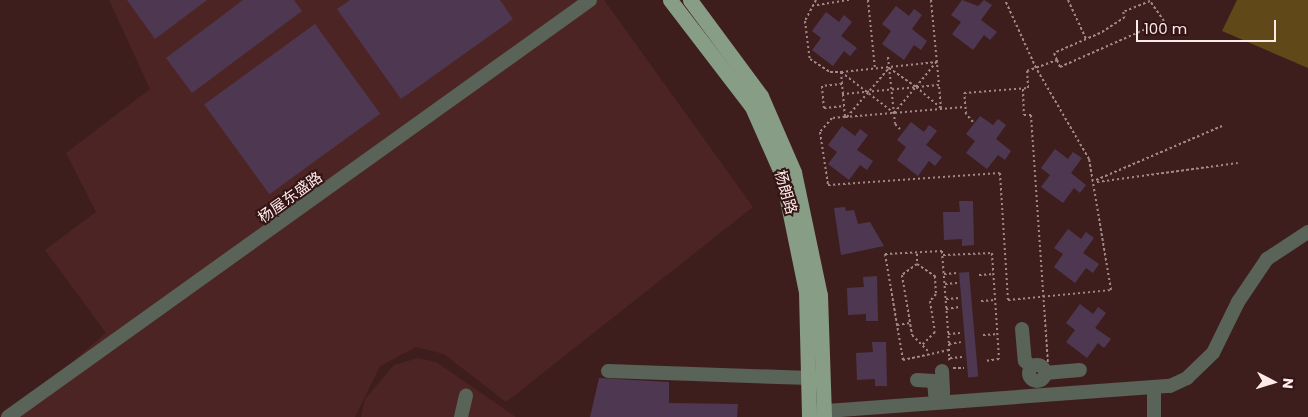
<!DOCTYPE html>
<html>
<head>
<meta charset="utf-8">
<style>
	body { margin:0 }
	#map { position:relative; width:1308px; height:417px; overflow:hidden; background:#3e1e1d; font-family:Poppins,"Noto Sans SC",sans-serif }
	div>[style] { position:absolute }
	.built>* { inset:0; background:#4c2424 }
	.green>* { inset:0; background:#604818 }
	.building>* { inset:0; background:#4e3851; transform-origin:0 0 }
	.path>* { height:2px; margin-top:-1px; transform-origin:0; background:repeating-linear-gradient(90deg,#a18988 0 2.5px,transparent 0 5px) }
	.minor>* { height:14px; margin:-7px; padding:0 7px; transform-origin:7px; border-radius:7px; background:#596357 }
	.minor>.ring { margin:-7px; padding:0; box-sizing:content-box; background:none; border:14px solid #596357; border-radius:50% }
	.major>* { height:15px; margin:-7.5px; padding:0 7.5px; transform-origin:7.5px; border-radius:7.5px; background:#889d85 }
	span { translate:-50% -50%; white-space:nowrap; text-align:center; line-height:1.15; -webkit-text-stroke:4px #331414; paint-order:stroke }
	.street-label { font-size:15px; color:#fdebea }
	.north { position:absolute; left:1248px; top:357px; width:50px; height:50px; -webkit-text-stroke:4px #331414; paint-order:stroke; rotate:95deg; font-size:14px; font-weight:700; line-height:20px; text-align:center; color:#fdebea }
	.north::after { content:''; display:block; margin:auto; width:18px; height:22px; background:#fdebea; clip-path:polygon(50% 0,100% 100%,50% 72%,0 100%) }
	.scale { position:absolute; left:1136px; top:20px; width:140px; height:22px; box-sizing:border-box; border:2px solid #fdebea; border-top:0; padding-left:6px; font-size:15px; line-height:18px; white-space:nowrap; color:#fdebea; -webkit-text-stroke:4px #331414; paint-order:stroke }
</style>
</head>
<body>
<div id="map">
	<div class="built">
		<i style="clip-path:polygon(109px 0,604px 0,753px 207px,506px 402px,444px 354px,416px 347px,380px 366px,355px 417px,8px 417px,106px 333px,45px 250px,96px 212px,66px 153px,150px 89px)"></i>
		<i style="clip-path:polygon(418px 358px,436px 362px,516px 417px,361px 417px,365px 399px,394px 365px)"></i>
	</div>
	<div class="green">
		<i style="clip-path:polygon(1237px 0,1308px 0,1308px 68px,1222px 31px)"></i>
	</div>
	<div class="building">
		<i style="clip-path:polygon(127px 0,207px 0,155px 39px)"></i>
		<i style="clip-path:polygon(243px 0,294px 0,302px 11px,192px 93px,166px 58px)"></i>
		<i style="clip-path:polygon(350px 0,500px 0,513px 19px,401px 99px,337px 9px)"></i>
		<i style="clip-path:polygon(962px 0,978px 6px,984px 0,992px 5px,981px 20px,997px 32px,990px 40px,984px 35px,973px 50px,952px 34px,961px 22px,951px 15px)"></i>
		<i style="clip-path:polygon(896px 6px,909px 16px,914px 9px,922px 15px,912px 29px,927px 41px,921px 50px,914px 45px,904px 60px,882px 44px,891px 31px,882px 24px)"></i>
		<i style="clip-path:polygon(826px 12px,839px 22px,844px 15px,852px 22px,841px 36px,857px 48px,850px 56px,844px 51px,833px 66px,812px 50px,821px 38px,812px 31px)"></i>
		<i style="left:315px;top:24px;width:111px;height:137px;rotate:54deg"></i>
		<i style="clip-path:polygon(980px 116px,993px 125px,998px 119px,1006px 125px,996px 139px,1011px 151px,1005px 160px,998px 155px,987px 169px,966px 153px,975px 141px,966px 134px)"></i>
		<i style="clip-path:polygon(911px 122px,924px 132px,929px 125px,937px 131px,926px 145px,942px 157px,935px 166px,929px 161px,918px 176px,897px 160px,906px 147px,897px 140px)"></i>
		<i style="clip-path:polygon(842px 126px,855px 136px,860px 129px,868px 135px,857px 150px,873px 161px,867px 170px,860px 165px,849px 180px,828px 164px,837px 152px,828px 145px)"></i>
		<i style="clip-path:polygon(1055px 149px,1068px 159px,1073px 152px,1082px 158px,1071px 173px,1086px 185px,1080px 193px,1074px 188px,1063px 203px,1041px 187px,1050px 175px,1041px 168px)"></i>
		<i style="clip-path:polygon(959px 201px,973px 201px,974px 245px,962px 246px,962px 239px,944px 240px,943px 212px,960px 212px)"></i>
		<i style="clip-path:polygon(845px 207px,846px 211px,854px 210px,858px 224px,870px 222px,884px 246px,841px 255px,834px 208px)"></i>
		<i style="clip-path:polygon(1068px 229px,1081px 239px,1086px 232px,1094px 238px,1083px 253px,1099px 264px,1093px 273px,1086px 268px,1075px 283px,1054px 267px,1063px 254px,1054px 248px)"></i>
		<i style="left:969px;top:272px;width:105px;height:10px;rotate:85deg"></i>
		<i style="clip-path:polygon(877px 276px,878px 321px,866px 321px,866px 314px,848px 315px,847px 288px,864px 287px,863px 277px)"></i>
		<i style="clip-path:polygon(1080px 304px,1093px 314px,1098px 307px,1106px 313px,1095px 328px,1111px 339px,1104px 348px,1098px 343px,1087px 358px,1066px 342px,1075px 330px,1066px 323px)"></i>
		<i style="clip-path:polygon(872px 342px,886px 342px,887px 386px,875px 386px,875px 379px,857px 380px,856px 353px,873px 352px)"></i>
		<i style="clip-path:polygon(599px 378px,669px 382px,669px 403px,738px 404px,737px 417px,590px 417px)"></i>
	</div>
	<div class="path">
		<i style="left:816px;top:0;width:24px;rotate:118deg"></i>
		<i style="left:805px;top:21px;width:38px;rotate:83deg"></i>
		<i style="left:810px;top:59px;width:24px;rotate:33deg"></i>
		<i style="left:830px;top:72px;width:11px"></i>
		<i style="left:841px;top:72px;width:67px;rotate:37.7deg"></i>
		<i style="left:894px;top:113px;width:34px;rotate:-50deg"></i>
		<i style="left:916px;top:87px;width:33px;rotate:40deg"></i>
		<i style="left:868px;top:0;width:69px;rotate:84.2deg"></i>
		<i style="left:931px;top:0;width:85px;rotate:84.6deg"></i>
		<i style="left:1068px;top:0;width:43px;rotate:65.2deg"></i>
		<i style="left:817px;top:5px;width:33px;rotate:-9deg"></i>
		<i style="left:888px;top:57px;width:67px;rotate:84deg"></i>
		<i style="left:895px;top:124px;width:7px;rotate:45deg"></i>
		<i style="left:889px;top:68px;width:33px;rotate:35deg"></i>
		<i style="left:916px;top:87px;width:32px;rotate:-51deg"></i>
		<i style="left:842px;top:84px;width:12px;rotate:-95deg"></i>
		<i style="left:841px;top:72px;width:97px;rotate:-5.9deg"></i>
		<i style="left:1023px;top:89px;width:26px;rotate:88deg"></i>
		<i style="left:1024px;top:115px;width:7px"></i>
		<i style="left:1031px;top:115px;width:248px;rotate:86.1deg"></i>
		<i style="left:843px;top:94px;width:10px;rotate:-96deg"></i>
		<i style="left:842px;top:84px;width:20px;rotate:174deg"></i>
		<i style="left:822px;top:86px;width:22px;rotate:85deg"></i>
		<i style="left:824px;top:108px;width:20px;rotate:-6deg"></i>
		<i style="left:941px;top:109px;width:24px;rotate:-95deg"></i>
		<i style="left:939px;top:85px;width:96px;rotate:174.6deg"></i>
		<i style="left:843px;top:94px;width:23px;rotate:85deg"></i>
		<i style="left:845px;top:117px;width:120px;rotate:-4.8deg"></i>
		<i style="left:845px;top:117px;width:13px;rotate:176deg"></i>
		<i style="left:832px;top:118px;width:18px;rotate:131deg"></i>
		<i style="left:820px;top:132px;width:54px;rotate:81.4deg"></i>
		<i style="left:828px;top:185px;width:172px;rotate:-4deg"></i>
		<i style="left:1000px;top:173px;width:127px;rotate:86.4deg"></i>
		<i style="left:1008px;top:300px;width:103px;rotate:-5.5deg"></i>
		<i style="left:1111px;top:290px;width:133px;rotate:-99.5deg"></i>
		<i style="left:1089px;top:159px;width:105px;rotate:-120.2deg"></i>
		<i style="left:1036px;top:68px;width:75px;rotate:-114.5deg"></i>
		<i style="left:847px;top:117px;width:65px;rotate:-49.4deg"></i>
		<i style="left:973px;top:122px;width:11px;rotate:-131deg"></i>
		<i style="left:966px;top:114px;width:21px;rotate:-95deg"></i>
		<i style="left:964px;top:93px;width:64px;rotate:-4.5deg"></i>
		<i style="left:1028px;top:88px;width:17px;rotate:-93deg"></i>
		<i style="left:1027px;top:71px;width:32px;rotate:-20deg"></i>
		<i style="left:1057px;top:60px;width:8px;rotate:67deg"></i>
		<i style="left:1060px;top:67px;width:114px;rotate:-23.9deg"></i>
		<i style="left:1164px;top:21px;width:24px;rotate:-125deg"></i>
		<i style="left:1150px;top:1px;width:29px;rotate:158deg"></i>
		<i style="left:1123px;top:12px;width:5px;rotate:68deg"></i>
		<i style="left:1125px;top:17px;width:30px;rotate:147deg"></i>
		<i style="left:1100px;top:33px;width:50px;rotate:156.5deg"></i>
		<i style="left:1054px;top:53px;width:8px;rotate:67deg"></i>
		<i style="left:1096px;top:180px;width:137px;rotate:-23.2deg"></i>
		<i style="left:1097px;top:182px;width:142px;rotate:-7.7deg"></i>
		<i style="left:917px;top:254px;width:10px;rotate:90deg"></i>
		<i style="left:917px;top:264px;width:19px;rotate:144deg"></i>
		<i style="left:902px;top:275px;width:61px;rotate:80.5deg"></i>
		<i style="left:912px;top:335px;width:23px;rotate:45deg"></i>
		<i style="left:943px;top:255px;width:49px;rotate:-2.3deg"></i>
		<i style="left:992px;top:253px;width:106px;rotate:86.2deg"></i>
		<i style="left:999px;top:359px;width:14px;rotate:172deg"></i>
		<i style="left:917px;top:264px;width:22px;rotate:34deg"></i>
		<i style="left:935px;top:276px;width:18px;rotate:87deg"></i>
		<i style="left:936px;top:294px;width:9px;rotate:131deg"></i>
		<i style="left:930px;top:301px;width:31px;rotate:81deg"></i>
		<i style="left:935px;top:332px;width:18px;rotate:135deg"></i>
		<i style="left:944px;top:274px;width:13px;rotate:-4deg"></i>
		<i style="left:979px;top:275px;width:15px;rotate:-4deg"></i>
		<i style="left:945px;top:284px;width:12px;rotate:-5deg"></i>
		<i style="left:946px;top:299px;width:13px;rotate:-4deg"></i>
		<i style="left:981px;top:301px;width:14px;rotate:-4deg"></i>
		<i style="left:946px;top:309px;width:13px;rotate:-9deg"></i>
		<i style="left:897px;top:325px;width:13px;rotate:-9deg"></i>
		<i style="left:948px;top:334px;width:12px;rotate:-5deg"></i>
		<i style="left:983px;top:335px;width:15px;rotate:-4deg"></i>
		<i style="left:949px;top:344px;width:12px;rotate:-9deg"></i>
		<i style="left:949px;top:350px;width:47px;rotate:167.7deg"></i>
		<i style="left:903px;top:360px;width:108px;rotate:-99.6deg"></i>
		<i style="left:885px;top:254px;width:57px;rotate:-3deg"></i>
		<i style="left:942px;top:251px;width:93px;rotate:85.7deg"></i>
		<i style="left:949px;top:344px;width:14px;rotate:90deg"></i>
		<i style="left:949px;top:358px;width:4px;rotate:76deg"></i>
		<i style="left:950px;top:358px;width:12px;rotate:-5deg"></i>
		<i style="left:953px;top:368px;width:11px"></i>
	</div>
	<div class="minor">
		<i style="left:1022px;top:329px;width:32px;rotate:85deg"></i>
		<i style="left:1025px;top:361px;width:9px;rotate:41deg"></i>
		<i class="ring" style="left:1029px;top:365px;width:2px;height:2px"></i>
		<i style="left:608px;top:371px;width:202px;rotate:2deg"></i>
		<i style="left:942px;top:371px;width:22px;rotate:87deg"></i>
		<i style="left:1045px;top:373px;width:35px;rotate:-5deg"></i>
		<i style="left:917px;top:380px;width:17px;rotate:3deg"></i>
		<i style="left:934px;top:381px;width:21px;rotate:85deg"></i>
		<i style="left:1154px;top:388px;width:29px;rotate:90deg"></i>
		<i style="left:813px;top:412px;width:358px;rotate:-4.2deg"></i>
		<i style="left:1170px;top:386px;width:19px;rotate:-25deg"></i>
		<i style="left:1187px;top:378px;width:36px;rotate:-44deg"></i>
		<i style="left:1213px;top:353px;width:57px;rotate:-63.9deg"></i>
		<i style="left:1238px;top:302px;width:52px;rotate:-56deg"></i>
		<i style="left:1267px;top:259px;width:49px;rotate:-33.4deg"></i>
		<i style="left:8px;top:417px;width:716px;rotate:-35.62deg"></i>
		<i style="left:461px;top:417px;width:22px;rotate:-77deg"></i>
	</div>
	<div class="major">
		<i style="left:670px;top:0;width:135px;rotate:52.5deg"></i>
		<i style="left:752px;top:107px;width:74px;rotate:66.2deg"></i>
		<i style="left:782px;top:175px;width:119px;rotate:78.4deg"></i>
		<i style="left:806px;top:292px;width:125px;rotate:88.6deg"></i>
		<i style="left:690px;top:0;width:119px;rotate:53.5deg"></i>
		<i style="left:761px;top:96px;width:83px;rotate:66.5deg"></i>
		<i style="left:794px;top:172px;width:126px;rotate:78.1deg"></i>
		<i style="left:820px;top:295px;width:122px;rotate:88.1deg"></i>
	</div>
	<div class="street-label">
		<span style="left:786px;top:192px;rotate:74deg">杨朗路</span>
		<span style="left:290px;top:197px;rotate:-36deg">杨屋东盛路</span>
	</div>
	<div class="north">N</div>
	<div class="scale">100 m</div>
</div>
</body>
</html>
